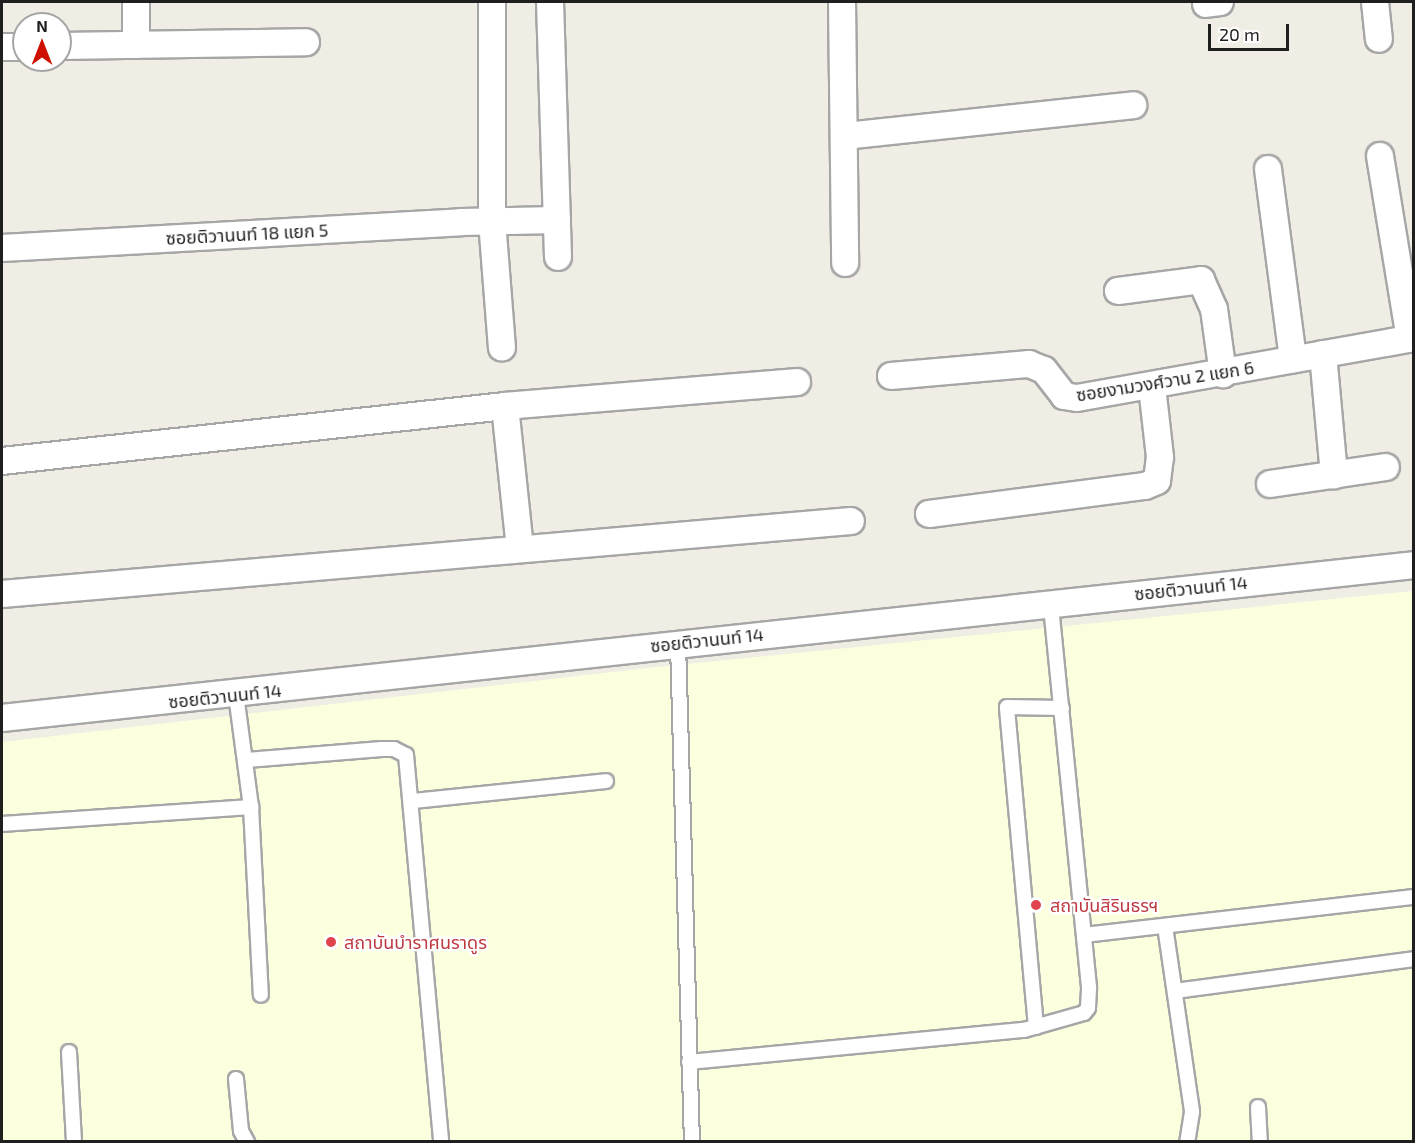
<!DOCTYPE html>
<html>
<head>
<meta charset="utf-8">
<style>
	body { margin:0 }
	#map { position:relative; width:1415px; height:1143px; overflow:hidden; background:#f0ede4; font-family:"Exo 2","Noto Sans Thai",sans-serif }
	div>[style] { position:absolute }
	.education>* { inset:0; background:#fcffde }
	.roads { filter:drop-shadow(2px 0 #a6a6a6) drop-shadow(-2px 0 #a6a6a6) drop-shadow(0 2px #a6a6a6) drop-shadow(0 -2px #a6a6a6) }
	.service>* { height:14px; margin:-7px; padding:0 7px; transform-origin:7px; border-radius:7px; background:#fff }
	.minor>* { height:26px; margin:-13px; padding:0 13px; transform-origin:13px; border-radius:13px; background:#fff }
	.dots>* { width:16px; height:16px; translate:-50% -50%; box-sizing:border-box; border:3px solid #fff; border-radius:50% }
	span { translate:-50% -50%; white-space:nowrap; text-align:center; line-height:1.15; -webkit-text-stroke:4.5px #fff; paint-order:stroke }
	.street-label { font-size:18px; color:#1f1f1f }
	.health-label { font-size:18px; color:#be3a42 }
	.left { translate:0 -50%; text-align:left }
	.frame { position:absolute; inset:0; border:3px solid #1f1f1f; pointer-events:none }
	.north { position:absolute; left:12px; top:12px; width:60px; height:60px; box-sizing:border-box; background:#fff; border:2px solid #a5a5a5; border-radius:50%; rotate:0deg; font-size:16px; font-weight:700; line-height:24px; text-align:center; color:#1f1f1f }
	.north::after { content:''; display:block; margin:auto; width:21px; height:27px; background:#cd1000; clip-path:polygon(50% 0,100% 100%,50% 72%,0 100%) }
	.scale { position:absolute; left:1208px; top:24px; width:81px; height:27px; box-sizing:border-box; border:3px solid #1f1f1f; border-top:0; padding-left:8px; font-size:18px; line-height:21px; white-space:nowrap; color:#1f1f1f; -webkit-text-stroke:4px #fff; paint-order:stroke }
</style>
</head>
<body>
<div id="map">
	<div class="education">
		<i style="clip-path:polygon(1413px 591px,1413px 1141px,2px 1141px,2px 742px,647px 668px)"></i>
	</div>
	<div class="roads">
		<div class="service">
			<i style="left:678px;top:643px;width:499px;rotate:88.4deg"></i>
			<i style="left:247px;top:760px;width:135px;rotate:-4.7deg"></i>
			<i style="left:382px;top:749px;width:12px"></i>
			<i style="left:394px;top:749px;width:13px;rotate:27deg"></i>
			<i style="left:406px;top:755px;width:389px;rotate:84.8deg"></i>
			<i style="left:413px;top:801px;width:194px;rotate:-5.9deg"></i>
			<i style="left:251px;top:807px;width:188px;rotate:87deg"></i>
			<i style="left:2px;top:824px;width:250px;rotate:-3.9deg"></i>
			<i style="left:251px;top:807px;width:113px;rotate:-97.6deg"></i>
			<i style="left:1165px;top:926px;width:188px;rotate:81.7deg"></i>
			<i style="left:1192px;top:1112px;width:30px;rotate:99deg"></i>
			<i style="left:1084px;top:935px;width:332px;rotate:-6.6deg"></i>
			<i style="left:1175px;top:991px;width:241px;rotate:-7.6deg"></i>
			<i style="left:1036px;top:1027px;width:321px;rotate:-95.2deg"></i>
			<i style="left:1007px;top:707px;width:55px;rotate:1deg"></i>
			<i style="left:69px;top:1052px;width:90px;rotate:86.8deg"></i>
			<i style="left:689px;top:1062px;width:337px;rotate:-5.5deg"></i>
			<i style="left:1024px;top:1030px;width:62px;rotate:-15.8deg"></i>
			<i style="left:1084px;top:1013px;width:6px;rotate:-51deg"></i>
			<i style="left:1088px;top:1008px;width:21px;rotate:-87deg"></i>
			<i style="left:1089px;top:987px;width:386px;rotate:-95.7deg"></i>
			<i style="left:236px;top:1079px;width:52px;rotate:84.5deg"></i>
			<i style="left:241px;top:1131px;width:13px;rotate:61deg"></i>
			<i style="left:1258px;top:1107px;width:35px;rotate:87deg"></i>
		</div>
		<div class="minor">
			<i style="left:492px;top:2px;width:219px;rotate:90deg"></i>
			<i style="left:492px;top:221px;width:127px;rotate:85.5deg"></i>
			<i style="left:550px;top:2px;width:255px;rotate:88.2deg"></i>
			<i style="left:842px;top:2px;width:261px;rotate:89.3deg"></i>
			<i style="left:1375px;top:2px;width:37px;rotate:84deg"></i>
			<i style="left:1206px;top:4px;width:14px;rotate:-8deg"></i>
			<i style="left:136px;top:45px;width:43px;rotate:-90deg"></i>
			<i style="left:60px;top:46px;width:246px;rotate:-0.9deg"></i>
			<i style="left:2px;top:47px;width:22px"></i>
			<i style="left:845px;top:136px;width:290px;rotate:-6.1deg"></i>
			<i style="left:1380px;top:156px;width:185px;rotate:80.7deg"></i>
			<i style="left:1268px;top:169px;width:192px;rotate:82.5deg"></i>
			<i style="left:2px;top:248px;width:460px;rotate:-3.2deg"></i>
			<i style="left:461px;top:222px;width:96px;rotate:-1.2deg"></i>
			<i style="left:1118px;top:291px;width:84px;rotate:-7.5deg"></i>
			<i style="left:1201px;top:280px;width:32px;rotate:66deg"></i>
			<i style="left:1214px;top:309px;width:66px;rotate:82.1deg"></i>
			<i style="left:1323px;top:354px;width:122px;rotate:84.8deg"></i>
			<i style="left:891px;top:376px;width:139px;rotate:-5deg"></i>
			<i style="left:1029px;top:364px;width:16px;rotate:22deg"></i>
			<i style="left:1044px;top:370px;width:33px;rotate:52deg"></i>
			<i style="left:1064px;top:396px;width:13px;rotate:9deg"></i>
			<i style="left:1077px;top:398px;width:342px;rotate:-10.1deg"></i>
			<i style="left:505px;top:406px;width:143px;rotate:84deg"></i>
			<i style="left:2px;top:461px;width:506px;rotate:-6.24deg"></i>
			<i style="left:505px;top:406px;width:293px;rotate:-4.7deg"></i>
			<i style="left:1270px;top:484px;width:117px;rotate:-8.3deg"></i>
			<i style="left:929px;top:514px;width:218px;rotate:-7.4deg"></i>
			<i style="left:1145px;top:486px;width:13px;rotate:-23deg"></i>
			<i style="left:1157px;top:481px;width:24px;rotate:-83deg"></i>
			<i style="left:1160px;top:457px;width:70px;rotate:-96.5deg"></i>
			<i style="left:2px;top:594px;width:852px;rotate:-4.91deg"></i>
			<i style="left:2px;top:718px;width:1420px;rotate:-6.18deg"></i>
		</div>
	</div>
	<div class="dots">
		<i style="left:1036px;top:905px;background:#e0444e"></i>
		<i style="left:331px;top:942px;background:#e0444e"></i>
	</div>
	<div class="street-label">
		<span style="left:247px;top:234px;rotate:-3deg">ซอยติวานนท์ 18 แยก 5</span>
		<span style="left:1165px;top:381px;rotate:-9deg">ซอยงามวงศ์วาน 2 แยก 6</span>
		<span style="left:1191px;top:588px;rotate:-6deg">ซอยติวานนท์ 14</span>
		<span style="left:707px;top:640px;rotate:-6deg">ซอยติวานนท์ 14</span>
		<span style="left:225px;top:696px;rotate:-6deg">ซอยติวานนท์ 14</span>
	</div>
	<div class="health-label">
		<span class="left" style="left:1050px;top:905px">สถาบันสิรินธรฯ</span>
		<span class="left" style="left:344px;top:942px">สถาบันบำราศนราดูร</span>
	</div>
	<div class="frame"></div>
	<div class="north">N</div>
	<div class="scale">20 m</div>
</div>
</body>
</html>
